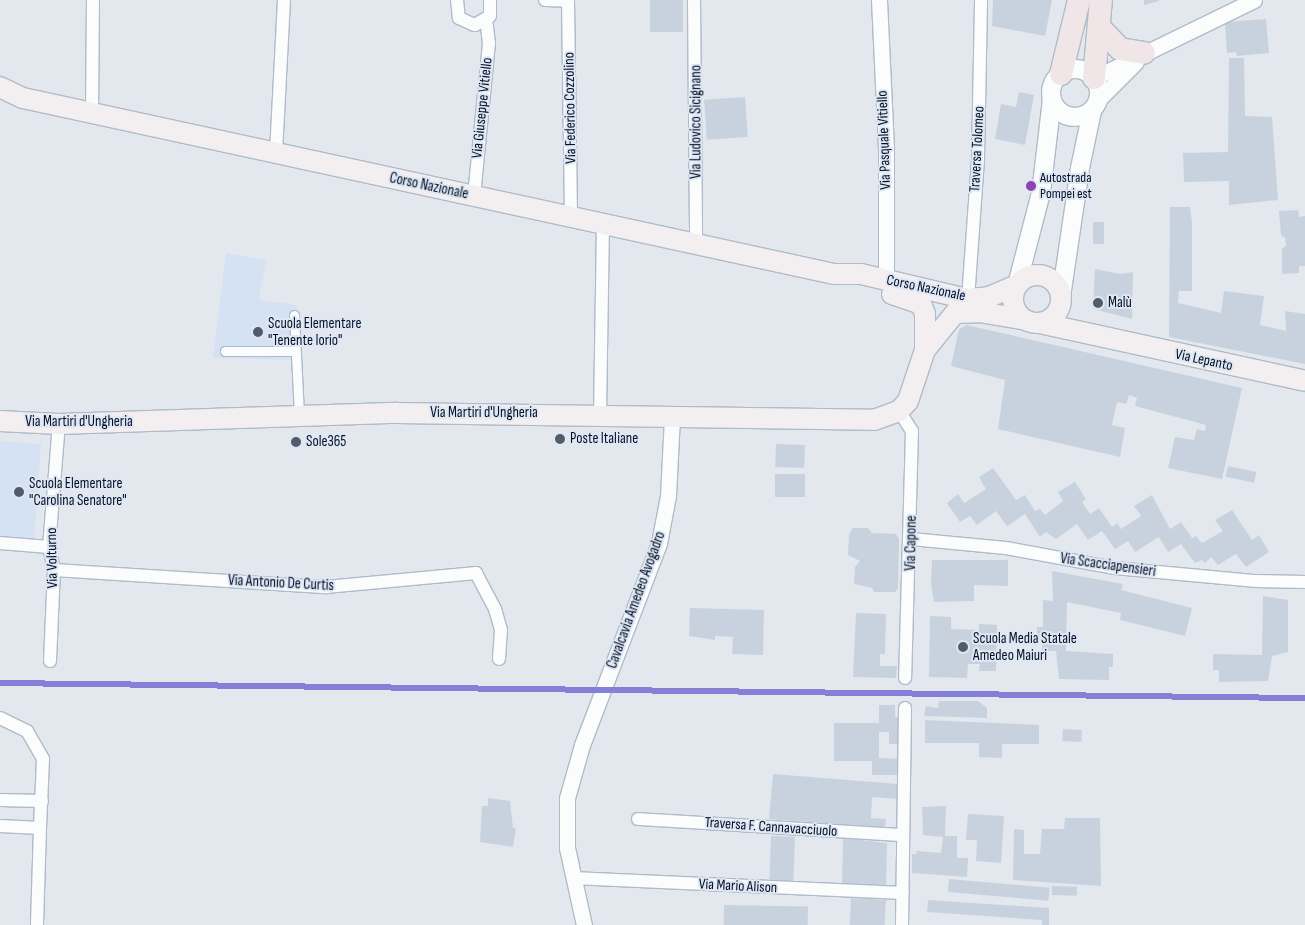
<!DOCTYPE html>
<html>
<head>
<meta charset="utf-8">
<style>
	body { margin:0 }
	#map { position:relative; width:1305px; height:925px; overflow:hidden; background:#e3e8ee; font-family:"Sofia Sans Condensed",sans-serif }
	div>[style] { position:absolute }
	.built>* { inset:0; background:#d5e2f4 }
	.building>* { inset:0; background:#c8d2df; transform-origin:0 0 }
	.roads { filter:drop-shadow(1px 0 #b0bbc9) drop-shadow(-1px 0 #b0bbc9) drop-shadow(0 1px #b0bbc9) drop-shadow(0 -1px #b0bbc9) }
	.pedestrian>* { height:9px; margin:-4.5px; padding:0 4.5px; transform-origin:4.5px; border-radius:4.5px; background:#fbfcfc }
	.minor>* { height:12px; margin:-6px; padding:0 6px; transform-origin:6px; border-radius:6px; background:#fbfcfc }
	.tertiary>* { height:15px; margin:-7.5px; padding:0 7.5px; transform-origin:7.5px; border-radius:7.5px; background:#fbfcfc }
	.secondary>* { height:18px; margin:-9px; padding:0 9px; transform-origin:9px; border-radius:9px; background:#fbfcfc }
	.secondary>.ring { margin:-9px; padding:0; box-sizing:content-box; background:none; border:18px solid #fbfcfc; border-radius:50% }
	.primary>* { height:20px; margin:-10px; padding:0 10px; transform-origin:10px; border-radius:10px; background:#f3eff0 }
	.primary>.ring { margin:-10px; padding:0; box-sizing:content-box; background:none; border:20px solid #f3eff0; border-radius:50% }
	.motorway>* { height:22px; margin:-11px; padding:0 11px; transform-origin:11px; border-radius:11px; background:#f0e5e7 }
	.rail-1>* { height:6px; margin:-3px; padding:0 3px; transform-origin:3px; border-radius:3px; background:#8480d7 }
	.dots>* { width:14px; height:14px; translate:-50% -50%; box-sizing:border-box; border:2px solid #dee7f3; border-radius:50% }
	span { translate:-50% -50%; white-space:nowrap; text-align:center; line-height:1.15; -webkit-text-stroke:4px #dee7f3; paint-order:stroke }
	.bus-label { font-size:14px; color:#021025 }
	.left { translate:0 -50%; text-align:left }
	.street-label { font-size:15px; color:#021025 }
	.poi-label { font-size:15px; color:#021025 }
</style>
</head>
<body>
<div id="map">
	<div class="built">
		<i style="clip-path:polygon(226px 253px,266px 260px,259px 300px,297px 305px,303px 397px,292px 396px,292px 360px,213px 358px)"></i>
		<i style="clip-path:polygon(0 441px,41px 444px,34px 543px,0 540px)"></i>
	</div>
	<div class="building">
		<i style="left:650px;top:0;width:33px;height:32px"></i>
		<i style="clip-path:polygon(993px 0,1052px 0,1045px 36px,992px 26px)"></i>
		<i style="clip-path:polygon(1144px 0,1159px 0,1159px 1px,1144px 5px)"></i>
		<i style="clip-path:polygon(1266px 19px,1269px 53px,1237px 56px,1236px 52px,1227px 53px,1225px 22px)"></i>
		<i style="clip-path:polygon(1229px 58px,1244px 58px,1245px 116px,1272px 117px,1278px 200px,1229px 205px,1229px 181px,1184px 182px,1183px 153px,1228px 152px)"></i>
		<i style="clip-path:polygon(1019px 92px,1034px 95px,1025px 145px,995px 139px,1001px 104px,1016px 107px)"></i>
		<i style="left:745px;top:97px;width:40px;height:41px;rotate:86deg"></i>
		<i style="clip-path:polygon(1170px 207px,1190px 207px,1192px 223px,1192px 291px,1179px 291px,1178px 303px,1221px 313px,1224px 291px,1264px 296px,1260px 325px,1286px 331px,1285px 311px,1305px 314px,1305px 364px,1169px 337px)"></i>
		<i style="clip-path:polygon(1298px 210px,1299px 217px,1305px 216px,1305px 266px,1299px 266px,1299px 273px,1282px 274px,1282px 249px,1286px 246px,1285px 238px,1281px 235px,1279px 211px)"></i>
		<i style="left:1093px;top:222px;width:11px;height:22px"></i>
		<i style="clip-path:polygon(1095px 269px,1121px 274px,1133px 272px,1132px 319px,1093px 309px)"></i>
		<i style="clip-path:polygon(967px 325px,1242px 388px,1222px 479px,1168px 468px,1175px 437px,1194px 440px,1197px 429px,1205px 431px,1206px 425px,1135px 406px,1137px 398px,1129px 395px,1126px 404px,1117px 402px,1112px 425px,1125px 428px,1120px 457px,998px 429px,1005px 380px,951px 366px,959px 329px)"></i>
		<i style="left:776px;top:444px;width:29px;height:23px;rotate:2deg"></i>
		<i style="left:1228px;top:466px;width:29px;height:11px;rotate:12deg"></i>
		<i style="clip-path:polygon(993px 468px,1016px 500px,1025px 495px,1035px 511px,1040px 509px,1045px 515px,1063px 501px,1058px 492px,1075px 482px,1086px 499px,1082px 502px,1090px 514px,1099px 508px,1112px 527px,1117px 523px,1121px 529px,1141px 516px,1134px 506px,1152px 495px,1170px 529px,1181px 522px,1192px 538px,1196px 536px,1202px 543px,1223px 531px,1215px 520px,1232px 510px,1252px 540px,1259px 535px,1269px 552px,1246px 567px,1236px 554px,1218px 565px,1211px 557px,1205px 563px,1202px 560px,1195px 563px,1181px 544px,1168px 552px,1159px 537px,1135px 552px,1128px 541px,1115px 549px,1102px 531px,1088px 540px,1077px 524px,1056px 539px,1046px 532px,1040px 537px,1025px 514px,1007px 526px,996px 511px,977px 525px,970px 516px,960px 522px,947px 503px,958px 494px,964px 503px,986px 489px,979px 477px)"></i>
		<i style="left:775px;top:474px;width:30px;height:23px"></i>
		<i style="clip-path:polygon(853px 528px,868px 528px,872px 533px,896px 534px,899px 539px,898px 588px,895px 592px,874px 592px,872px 588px,854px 584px,855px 567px,860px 561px,848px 555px,849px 534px)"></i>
		<i style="clip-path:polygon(932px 560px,1008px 560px,1008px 586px,974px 585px,974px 601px,934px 602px,931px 584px)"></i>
		<i style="clip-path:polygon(1052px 571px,1123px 584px,1121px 590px,1192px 608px,1185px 636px,1120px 620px,1121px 613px,1067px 602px,1066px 651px,1113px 654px,1113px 667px,1109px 667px,1109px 680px,1059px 679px,1056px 651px,1042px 651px,1042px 641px,1037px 641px,1037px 627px,1043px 627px,1043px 600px,1053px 601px)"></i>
		<i style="clip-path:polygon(1263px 596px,1288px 600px,1288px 652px,1272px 656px,1268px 681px,1219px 682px,1219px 670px,1213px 670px,1213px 654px,1262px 655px)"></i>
		<i style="clip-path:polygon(690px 608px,764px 610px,763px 655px,732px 654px,733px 637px,715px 636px,715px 640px,689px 636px)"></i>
		<i style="clip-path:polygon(856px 613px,886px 614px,885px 654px,880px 654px,880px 666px,897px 666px,896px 678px,853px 677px)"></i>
		<i style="clip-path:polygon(930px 616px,951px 617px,951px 629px,979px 630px,979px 624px,997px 625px,996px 671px,979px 671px,980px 664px,968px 664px,967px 678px,929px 677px)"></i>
		<i style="clip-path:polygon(939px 701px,978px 701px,987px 708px,987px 718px,924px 716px,926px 706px,938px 708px)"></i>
		<i style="clip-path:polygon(879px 705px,895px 705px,895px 717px,902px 717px,902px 744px,889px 744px,889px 732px,879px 732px,879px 758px,902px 759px,902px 775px,872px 775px,872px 761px,834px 761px,834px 723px,879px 723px)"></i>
		<i style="clip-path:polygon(925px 720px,1039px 725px,1039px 744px,1002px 744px,1002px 758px,979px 757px,979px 743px,925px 743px)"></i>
		<i style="left:1063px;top:729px;width:19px;height:12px;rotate:3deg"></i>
		<i style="clip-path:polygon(773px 774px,898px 784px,897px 799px,872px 797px,871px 818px,886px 819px,885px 828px,769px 819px)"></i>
		<i style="clip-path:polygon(488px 798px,510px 801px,513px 828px,516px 828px,513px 847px,480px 842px,482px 806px,488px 806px)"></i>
		<i style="clip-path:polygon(946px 806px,945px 836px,957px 836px,957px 858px,968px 858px,967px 877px,912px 873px,912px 854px,917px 854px,916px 851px,941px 853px,943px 837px,923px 835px,922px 807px)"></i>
		<i style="clip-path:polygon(968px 814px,1004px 816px,1001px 863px,976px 861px,977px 840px,966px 840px)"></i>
		<i style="clip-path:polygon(1065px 818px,1100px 818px,1101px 886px,1013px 880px,1014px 829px,1024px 830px,1024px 854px,1040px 854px,1042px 829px,1064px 829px)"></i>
		<i style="left:771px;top:836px;width:24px;height:47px;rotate:2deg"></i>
		<i style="clip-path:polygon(843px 838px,887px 843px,886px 889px,842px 885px)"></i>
		<i style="left:949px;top:879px;width:101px;height:13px;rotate:5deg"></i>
		<i style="left:1052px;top:886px;width:25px;height:9px;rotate:2deg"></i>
		<i style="left:851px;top:898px;width:35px;height:27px;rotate:3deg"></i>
		<i style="clip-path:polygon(928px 900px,1049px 908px,1049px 925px,1042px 925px,1042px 920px,927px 912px)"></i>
		<i style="left:724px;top:905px;width:84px;height:20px;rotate:1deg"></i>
	</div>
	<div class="roads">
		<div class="pedestrian">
			<i style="left:294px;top:315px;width:100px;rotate:87.1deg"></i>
			<i style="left:225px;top:351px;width:70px"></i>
		</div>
		<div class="minor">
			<i style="left:457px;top:0;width:18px;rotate:84deg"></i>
			<i style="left:459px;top:18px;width:17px;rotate:24deg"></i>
			<i style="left:475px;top:25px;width:17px;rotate:-31deg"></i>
			<i style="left:490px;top:16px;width:16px;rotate:-90deg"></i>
			<i style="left:545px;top:0;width:23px;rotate:2deg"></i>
			<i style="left:568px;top:0;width:216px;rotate:89.2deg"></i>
			<i style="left:694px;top:0;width:244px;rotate:89.5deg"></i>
			<i style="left:92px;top:113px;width:113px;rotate:-89.5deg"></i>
			<i style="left:276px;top:153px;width:153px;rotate:-87deg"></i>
			<i style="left:474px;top:196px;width:154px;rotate:-84.4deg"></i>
			<i style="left:489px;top:43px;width:23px;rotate:-97deg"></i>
			<i style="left:968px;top:299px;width:140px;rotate:-85.9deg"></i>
			<i style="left:978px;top:159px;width:159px;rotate:-88.9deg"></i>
			<i style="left:899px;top:411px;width:24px;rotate:57deg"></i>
			<i style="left:912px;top:431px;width:247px;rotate:91.6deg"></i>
			<i style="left:600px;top:415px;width:191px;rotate:-89.1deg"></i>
			<i style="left:911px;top:539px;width:95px;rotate:5.4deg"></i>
			<i style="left:1006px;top:548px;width:111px;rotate:10.4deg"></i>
			<i style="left:1115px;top:568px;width:142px;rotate:5.3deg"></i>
			<i style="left:1256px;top:581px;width:49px;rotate:1.2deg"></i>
			<i style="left:0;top:543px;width:49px;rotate:4.7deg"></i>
			<i style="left:54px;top:570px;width:273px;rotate:3.6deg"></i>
			<i style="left:326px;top:587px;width:151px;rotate:-5.3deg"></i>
			<i style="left:476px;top:573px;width:41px;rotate:62.2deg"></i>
			<i style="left:495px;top:609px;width:22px;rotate:74deg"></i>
			<i style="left:501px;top:630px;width:29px;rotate:94deg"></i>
			<i style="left:50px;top:661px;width:91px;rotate:-87.5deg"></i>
			<i style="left:54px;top:570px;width:24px;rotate:-102deg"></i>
			<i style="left:49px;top:547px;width:123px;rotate:-85.4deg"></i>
			<i style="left:0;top:718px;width:30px;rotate:26deg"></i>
			<i style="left:27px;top:731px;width:32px;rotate:60deg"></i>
			<i style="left:43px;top:759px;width:69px;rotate:92.5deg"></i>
			<i style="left:0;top:800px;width:42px;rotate:1.4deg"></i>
			<i style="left:638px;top:819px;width:265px;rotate:3.5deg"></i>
			<i style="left:0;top:826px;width:40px;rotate:2.9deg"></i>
			<i style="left:40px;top:828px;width:97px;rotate:91.8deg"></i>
			<i style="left:573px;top:878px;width:330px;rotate:2.6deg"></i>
			<i style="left:902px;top:925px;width:217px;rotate:-89.2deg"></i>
		</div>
		<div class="tertiary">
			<i style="left:879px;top:0;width:149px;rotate:87.3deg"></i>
			<i style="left:886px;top:149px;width:131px;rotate:90deg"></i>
			<i style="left:1094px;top:78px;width:178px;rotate:-26deg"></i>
			<i style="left:1099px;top:99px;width:52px;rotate:-45deg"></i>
			<i style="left:584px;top:925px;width:79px;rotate:-102.4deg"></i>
			<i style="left:567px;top:848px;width:50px;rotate:-90deg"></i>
			<i style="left:567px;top:798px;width:55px;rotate:-74.2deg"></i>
			<i style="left:582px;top:745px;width:216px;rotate:-69.1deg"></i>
			<i style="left:659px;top:543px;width:48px;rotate:-79.2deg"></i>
			<i style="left:668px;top:496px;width:79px;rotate:-87.1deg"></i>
		</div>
		<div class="secondary">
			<i class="ring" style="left:1051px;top:69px;width:30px;height:30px"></i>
			<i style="left:1017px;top:285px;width:95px;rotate:-75.4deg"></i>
			<i style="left:1041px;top:193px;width:94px;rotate:-83.3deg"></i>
			<i style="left:1061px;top:297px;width:130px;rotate:-81.6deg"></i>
			<i style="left:1080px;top:168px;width:58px;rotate:-78.1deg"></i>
		</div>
		<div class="primary">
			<i style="left:0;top:87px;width:25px;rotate:26deg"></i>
			<i style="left:23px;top:98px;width:830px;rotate:12.24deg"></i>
			<i style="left:834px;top:274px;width:27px"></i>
			<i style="left:861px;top:274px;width:110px;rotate:13.2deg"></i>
			<i style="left:968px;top:299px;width:21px;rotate:-5deg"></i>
			<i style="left:989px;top:297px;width:30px;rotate:-23deg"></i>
			<i class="ring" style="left:1013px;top:275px;width:28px;height:28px"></i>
			<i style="left:892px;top:294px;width:31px;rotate:19deg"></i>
			<i style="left:921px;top:304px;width:11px;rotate:68deg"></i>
			<i style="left:925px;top:314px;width:36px;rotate:90deg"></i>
			<i style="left:1040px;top:323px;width:271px;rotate:12.3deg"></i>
			<i style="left:0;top:421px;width:59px;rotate:2.9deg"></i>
			<i style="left:59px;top:424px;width:338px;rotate:-1.9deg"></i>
			<i style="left:397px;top:413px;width:477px;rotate:0.8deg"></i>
			<i style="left:874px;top:420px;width:27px;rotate:-20deg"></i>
			<i style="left:899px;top:411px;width:13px;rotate:-48deg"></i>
			<i style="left:908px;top:401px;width:54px;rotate:-71.6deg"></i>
			<i style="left:925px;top:350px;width:48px;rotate:-51deg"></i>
			<i style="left:955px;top:313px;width:24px;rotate:-2deg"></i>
			<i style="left:979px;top:312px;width:44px;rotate:9.2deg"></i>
		</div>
		<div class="motorway">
			<i style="left:1099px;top:27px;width:30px;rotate:46deg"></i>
			<i style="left:1120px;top:49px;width:24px;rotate:9deg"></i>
			<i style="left:1061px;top:74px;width:76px;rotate:-76.3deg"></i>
			<i style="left:1094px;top:78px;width:78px;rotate:-84.9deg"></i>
		</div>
	</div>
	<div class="rail-1">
		<i style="left:0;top:683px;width:1305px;rotate:0.66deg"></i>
	</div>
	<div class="dots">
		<i style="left:1031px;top:186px;background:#8e44ad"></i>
		<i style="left:1098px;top:303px;background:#515c6b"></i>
		<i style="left:258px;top:332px;background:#515c6b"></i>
		<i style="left:560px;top:439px;background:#515c6b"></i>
		<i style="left:296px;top:442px;background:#515c6b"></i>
		<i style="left:19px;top:492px;background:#515c6b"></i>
		<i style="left:963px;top:647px;background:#515c6b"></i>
	</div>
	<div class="bus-label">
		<span class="left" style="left:1040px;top:186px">Autostrada<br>Pompei est</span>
	</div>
	<div class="street-label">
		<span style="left:482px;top:108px;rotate:-84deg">Via Giuseppe Vitiello</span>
		<span style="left:570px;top:108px;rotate:-91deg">Via Federico Cozzolino</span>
		<span style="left:696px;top:122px;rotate:-90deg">Via Ludovico Sicignano</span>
		<span style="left:884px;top:140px;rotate:-92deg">Via Pasquale Vitiello</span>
		<span style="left:977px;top:149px;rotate:-87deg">Traversa Tolomeo</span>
		<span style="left:429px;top:186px;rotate:12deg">Corso Nazionale</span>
		<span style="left:926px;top:288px;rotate:12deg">Corso Nazionale</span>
		<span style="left:1204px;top:360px;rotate:12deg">Via Lepanto</span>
		<span style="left:484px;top:413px">Via Martiri d'Ungheria</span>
		<span style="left:79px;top:422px">Via Martiri d'Ungheria</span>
		<span style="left:911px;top:543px;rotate:-89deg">Via Capone</span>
		<span style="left:52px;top:558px;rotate:-91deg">Via Volturno</span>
		<span style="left:1108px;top:565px;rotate:8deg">Via Scacciapensieri</span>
		<span style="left:281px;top:583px;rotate:3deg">Via Antonio De Curtis</span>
		<span style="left:636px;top:600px;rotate:-70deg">Cavalcavia Amedeo Avogadro</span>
		<span style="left:771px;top:827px;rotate:4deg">Traversa F. Cannavacciuolo</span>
		<span style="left:738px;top:886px;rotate:3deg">Via Mario Alison</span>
	</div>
	<div class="poi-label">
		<span class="left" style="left:1108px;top:303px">Malù</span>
		<span class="left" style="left:268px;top:332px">Scuola Elementare<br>"Tenente Iorio"</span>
		<span class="left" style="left:570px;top:439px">Poste Italiane</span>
		<span class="left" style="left:306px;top:442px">Sole365</span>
		<span class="left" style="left:29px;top:492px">Scuola Elementare<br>"Carolina Senatore"</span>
		<span class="left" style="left:973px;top:647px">Scuola Media Statale<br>Amedeo Maiuri</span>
	</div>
</div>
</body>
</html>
